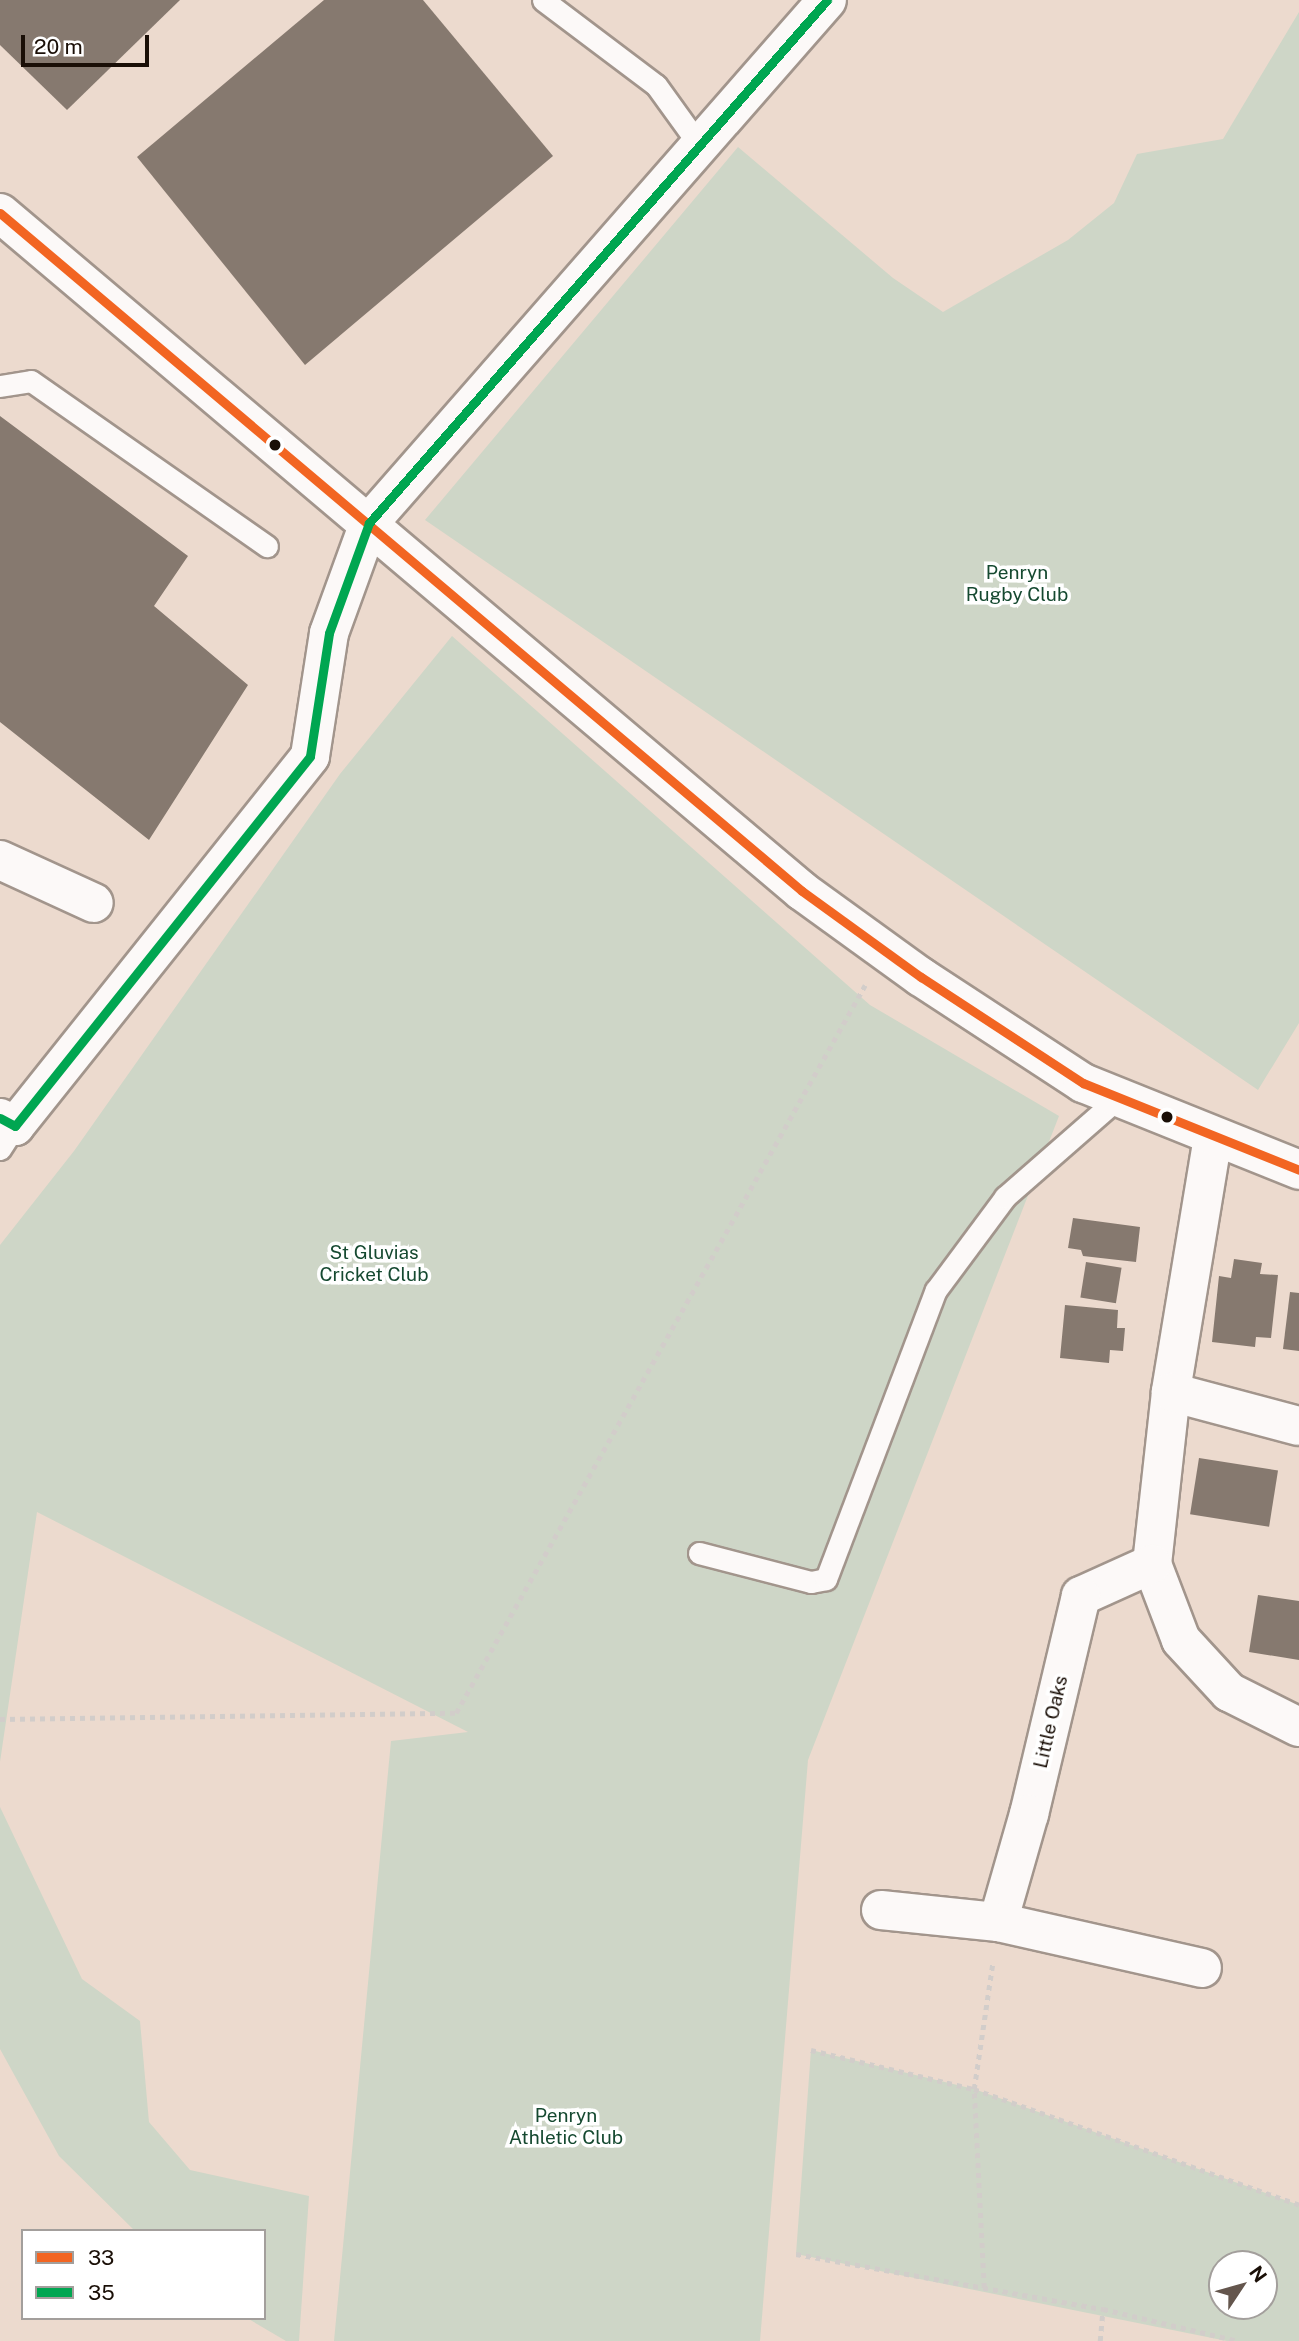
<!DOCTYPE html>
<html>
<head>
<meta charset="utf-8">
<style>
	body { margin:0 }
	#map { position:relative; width:1299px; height:2341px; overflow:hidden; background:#ecdace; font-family:"Public Sans",sans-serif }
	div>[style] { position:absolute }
	.green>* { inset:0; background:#ced6c7 }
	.building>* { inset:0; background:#86796f; transform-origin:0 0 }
	.path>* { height:4.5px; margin-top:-2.25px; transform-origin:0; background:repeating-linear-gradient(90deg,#d2cdca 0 5px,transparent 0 10px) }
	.roads { filter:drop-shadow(2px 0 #a2958c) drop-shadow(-2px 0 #a2958c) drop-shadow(0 2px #a2958c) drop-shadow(0 -2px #a2958c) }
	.lane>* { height:21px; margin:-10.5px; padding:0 10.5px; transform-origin:10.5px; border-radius:10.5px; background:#fcf9f8 }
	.street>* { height:38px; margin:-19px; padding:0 19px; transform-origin:19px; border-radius:19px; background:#fcf9f8 }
	.secondary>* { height:38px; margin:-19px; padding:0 19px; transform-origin:19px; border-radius:19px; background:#fcf9f8 }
	.bus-1>* { height:9px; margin:-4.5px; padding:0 4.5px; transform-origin:4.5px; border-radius:4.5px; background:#f26522 }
	.bus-2>* { height:9px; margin:-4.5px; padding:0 4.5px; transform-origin:4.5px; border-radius:4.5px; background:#00a651 }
	.dots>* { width:19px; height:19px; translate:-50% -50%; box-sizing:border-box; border:4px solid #fff; border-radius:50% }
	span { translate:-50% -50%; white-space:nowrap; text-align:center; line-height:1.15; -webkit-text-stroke:7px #fff; paint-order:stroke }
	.park-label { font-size:19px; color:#154930 }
	.street-label { font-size:19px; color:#1a0f07 }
	.legend { position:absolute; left:21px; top:2229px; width:245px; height:91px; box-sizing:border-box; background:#fff; border:2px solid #a39f9c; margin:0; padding:9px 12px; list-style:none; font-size:21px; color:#1a0f07 }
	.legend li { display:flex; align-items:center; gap:14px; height:35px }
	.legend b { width:35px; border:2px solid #a39f9c }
	.north { position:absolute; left:1208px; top:2250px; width:70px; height:70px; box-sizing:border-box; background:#fff; border:2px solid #a39f9c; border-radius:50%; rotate:54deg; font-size:19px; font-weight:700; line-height:28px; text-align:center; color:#1a0f07 }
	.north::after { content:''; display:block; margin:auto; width:24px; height:32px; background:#64564d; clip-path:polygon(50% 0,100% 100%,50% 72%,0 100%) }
	.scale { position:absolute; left:21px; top:35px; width:128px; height:32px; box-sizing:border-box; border:4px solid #1a0f07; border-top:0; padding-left:9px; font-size:21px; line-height:24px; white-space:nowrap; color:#1a0f07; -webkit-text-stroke:5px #fff; paint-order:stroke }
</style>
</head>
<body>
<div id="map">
	<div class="green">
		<i style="clip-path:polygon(1299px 12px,1299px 1023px,1258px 1090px,425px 520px,738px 147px,893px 278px,943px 312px,1068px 240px,1114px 203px,1137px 154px,1223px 139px)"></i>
		<i style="clip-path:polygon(452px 636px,870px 1005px,1059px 1116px,808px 1760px,760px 2341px,334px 2341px,391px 1741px,468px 1732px,37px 1512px,0 1762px,0 1245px,74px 1151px,340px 774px)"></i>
		<i style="clip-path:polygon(0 1807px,82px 1979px,140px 2021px,149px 2122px,190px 2170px,309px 2196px,299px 2341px,286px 2341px,247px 2318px,264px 2318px,264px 2231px,135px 2231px,59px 2156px,0 2049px)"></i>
		<i style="clip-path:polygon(evenodd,811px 2050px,974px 2089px,1299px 2205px,1299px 2341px,1227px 2341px,796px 2254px,811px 2050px,1222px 2264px,1264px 2264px,1264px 2306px,1222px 2306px,1222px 2264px)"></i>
	</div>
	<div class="building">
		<i style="clip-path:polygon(0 0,180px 0,67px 110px,0 45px)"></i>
		<i style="clip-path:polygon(324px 0,423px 0,553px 156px,305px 365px,137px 157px)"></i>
		<i style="clip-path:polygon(0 416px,188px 556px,154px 606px,248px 685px,149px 840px,0 722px)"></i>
		<i style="clip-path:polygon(1073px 1218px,1140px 1227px,1136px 1262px,1083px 1256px,1081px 1250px,1068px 1248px)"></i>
		<i style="clip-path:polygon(1234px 1259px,1262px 1263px,1260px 1274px,1278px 1275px,1271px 1338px,1256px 1337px,1255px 1347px,1212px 1342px,1219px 1276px,1231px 1278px)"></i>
		<i style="left:1086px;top:1262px;width:36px;height:36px;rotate:9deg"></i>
		<i style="clip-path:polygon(1290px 1292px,1299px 1293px,1299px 1351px,1283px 1349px)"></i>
		<i style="clip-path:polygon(1065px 1305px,1118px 1310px,1117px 1328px,1125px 1328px,1123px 1351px,1110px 1350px,1109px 1363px,1060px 1358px)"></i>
		<i style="left:1199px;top:1458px;width:80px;height:57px;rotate:9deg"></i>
		<i style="clip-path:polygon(1258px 1595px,1299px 1601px,1299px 1660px,1249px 1652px)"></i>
	</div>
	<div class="path">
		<i style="left:0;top:1719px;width:456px;rotate:-0.8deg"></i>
		<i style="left:456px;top:1713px;width:835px;rotate:-60.67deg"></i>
		<i style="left:811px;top:2050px;width:168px;rotate:13.5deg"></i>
		<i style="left:974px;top:2089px;width:345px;rotate:19.6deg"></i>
		<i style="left:796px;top:2254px;width:312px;rotate:10.2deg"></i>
		<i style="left:1103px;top:2309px;width:139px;rotate:13.3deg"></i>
		<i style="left:984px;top:2288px;width:199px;rotate:-92.9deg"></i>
		<i style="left:974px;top:2089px;width:129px;rotate:-81.6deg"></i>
		<i style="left:1100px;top:2341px;width:32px;rotate:-85deg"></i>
	</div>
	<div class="roads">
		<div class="lane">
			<i style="left:543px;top:0;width:141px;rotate:37deg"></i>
			<i style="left:656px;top:85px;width:75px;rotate:54.2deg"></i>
			<i style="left:0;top:386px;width:31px;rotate:-9deg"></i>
			<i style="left:31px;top:381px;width:288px;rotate:35deg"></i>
			<i style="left:0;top:1149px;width:27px;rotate:-57deg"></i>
			<i style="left:699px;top:1553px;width:116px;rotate:14.5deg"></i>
			<i style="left:811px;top:1582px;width:15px;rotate:-11deg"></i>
			<i style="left:826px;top:1579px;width:309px;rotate:-69.2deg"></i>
			<i style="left:936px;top:1290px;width:116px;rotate:-53.4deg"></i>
			<i style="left:1005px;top:1197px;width:150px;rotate:-41.2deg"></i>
		</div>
		<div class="street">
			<i style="left:0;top:860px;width:103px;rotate:24.6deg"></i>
			<i style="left:0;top:1118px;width:17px;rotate:28deg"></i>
			<i style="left:15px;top:1126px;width:473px;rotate:-51.4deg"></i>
			<i style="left:310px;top:756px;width:124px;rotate:-81.2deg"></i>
			<i style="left:329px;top:633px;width:117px;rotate:-70deg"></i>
			<i style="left:369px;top:523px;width:695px;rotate:-48.79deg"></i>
			<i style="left:1213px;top:1137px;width:258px;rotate:99.4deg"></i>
			<i style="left:1171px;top:1392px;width:173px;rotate:96.3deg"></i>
			<i style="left:1152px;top:1564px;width:81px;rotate:69.1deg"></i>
			<i style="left:1181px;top:1640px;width:71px;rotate:47.3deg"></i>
			<i style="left:1229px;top:1692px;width:78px;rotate:26.6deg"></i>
			<i style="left:1171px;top:1392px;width:132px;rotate:14.9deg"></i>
			<i style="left:1152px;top:1564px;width:78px;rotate:155.7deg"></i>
			<i style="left:1081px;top:1596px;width:224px;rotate:103.4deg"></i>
			<i style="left:1029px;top:1814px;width:112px;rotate:106deg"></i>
			<i style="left:998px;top:1922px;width:209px;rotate:12.7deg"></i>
			<i style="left:881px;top:1910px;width:118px;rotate:5.9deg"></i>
		</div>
		<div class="secondary">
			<i style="left:0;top:213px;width:1050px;rotate:40.21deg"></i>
			<i style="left:802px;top:891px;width:147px;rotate:35.9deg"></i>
			<i style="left:921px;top:977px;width:194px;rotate:33.2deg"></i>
			<i style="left:1083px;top:1083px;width:233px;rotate:21.9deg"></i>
		</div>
	</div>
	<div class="bus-1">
		<i style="left:0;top:213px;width:1050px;rotate:40.21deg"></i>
		<i style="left:802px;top:891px;width:147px;rotate:35.9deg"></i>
		<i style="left:921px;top:977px;width:194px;rotate:33.2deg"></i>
		<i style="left:1083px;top:1083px;width:233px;rotate:21.9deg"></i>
	</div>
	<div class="bus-2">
		<i style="left:0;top:1118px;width:17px;rotate:28deg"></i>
		<i style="left:15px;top:1126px;width:473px;rotate:-51.4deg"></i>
		<i style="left:310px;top:756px;width:124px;rotate:-81.2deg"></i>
		<i style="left:329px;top:633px;width:117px;rotate:-70deg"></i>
		<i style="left:369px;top:523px;width:695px;rotate:-48.79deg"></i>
	</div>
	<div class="dots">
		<i style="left:275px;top:445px;background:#1a0f07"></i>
		<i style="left:1167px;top:1117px;background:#1a0f07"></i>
	</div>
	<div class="park-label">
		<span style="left:1017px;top:584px">Penryn<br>Rugby Club</span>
		<span style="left:374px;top:1264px">St Gluvias<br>Cricket Club</span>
		<span style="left:566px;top:2127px">Penryn<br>Athletic Club</span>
	</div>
	<div class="street-label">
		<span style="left:1051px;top:1722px;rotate:-77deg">Little Oaks</span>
	</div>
	<ul class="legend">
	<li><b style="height:9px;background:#f26522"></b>33</li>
	<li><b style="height:9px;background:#00a651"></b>35</li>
	</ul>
	<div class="north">N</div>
	<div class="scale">20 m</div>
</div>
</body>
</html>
